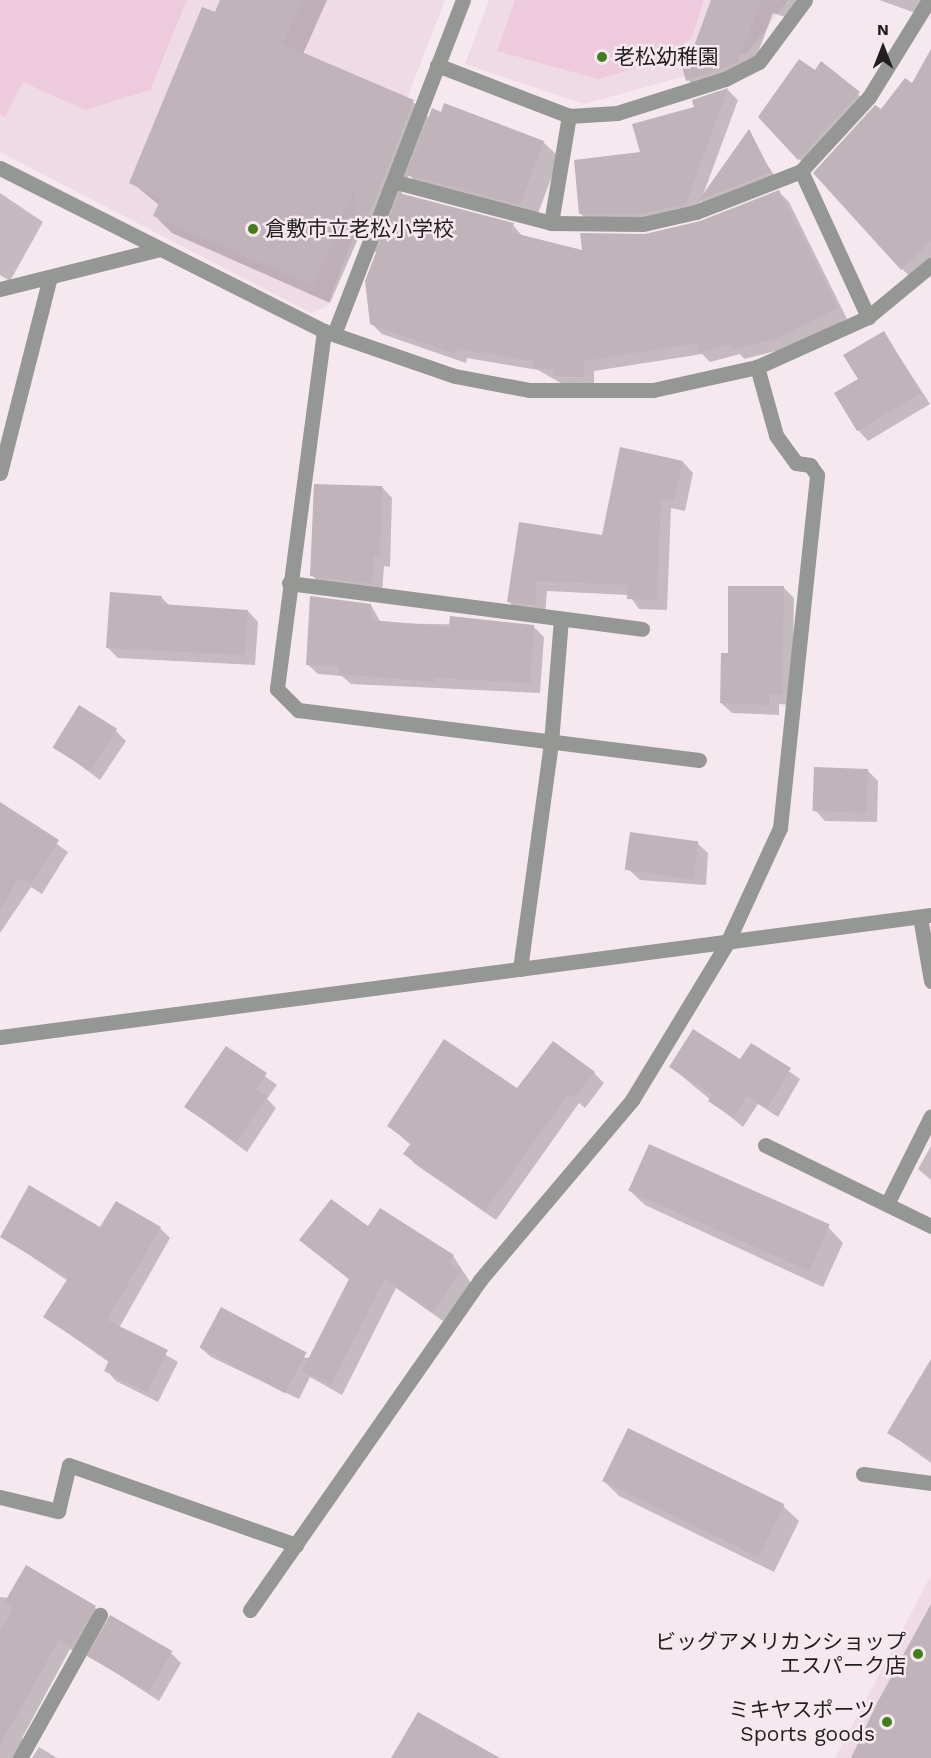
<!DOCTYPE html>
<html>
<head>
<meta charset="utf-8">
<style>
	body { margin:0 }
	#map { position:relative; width:931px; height:1758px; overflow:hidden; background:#f5e9ef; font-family:"Work Sans","Noto Sans JP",sans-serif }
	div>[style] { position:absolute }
	.built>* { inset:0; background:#eedbe5 }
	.green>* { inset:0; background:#eecadd }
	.shadow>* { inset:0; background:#0003 }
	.building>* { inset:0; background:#c0b4ba; transform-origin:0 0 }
	.minor>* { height:15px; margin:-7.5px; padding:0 7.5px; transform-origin:7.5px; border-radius:7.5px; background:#949793 }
	.dots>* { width:16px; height:16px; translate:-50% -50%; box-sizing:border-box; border:3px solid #f5e9ef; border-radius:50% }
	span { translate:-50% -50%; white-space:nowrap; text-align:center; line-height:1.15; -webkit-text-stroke:5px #f5e9ef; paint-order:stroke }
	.poi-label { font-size:21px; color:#231f21 }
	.left { translate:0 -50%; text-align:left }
	.right { translate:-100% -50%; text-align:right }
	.north { position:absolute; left:853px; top:18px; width:60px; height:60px; -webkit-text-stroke:4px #f5e9ef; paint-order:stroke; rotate:0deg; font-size:16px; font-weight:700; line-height:24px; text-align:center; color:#231f21 }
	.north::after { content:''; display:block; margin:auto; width:21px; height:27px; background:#231f21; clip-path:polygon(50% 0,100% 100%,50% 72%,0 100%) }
</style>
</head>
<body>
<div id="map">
	<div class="built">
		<i style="clip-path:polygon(0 0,445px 0,327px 306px,311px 313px,0 152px)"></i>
		<i style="clip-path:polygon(489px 0,788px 0,749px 51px,715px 68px,584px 104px,465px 64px)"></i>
		<i style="clip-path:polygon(931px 1575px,931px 1758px,835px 1758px,872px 1688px)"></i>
	</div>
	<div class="green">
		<i style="clip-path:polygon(0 0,187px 0,150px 90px,85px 110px,23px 82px,5px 117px,0 114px)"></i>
		<i style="clip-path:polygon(515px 0,704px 0,692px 37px,668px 59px,598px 79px,497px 51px)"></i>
	</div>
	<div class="shadow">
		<i style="clip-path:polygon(222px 0,327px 0,303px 54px,413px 102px,429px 118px,543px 142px,559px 157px,536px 219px,423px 189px,409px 175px,401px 195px,513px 225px,523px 237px,583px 252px,700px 223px,779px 192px,789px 202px,847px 319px,791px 347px,744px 359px,740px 354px,710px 362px,702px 354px,594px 371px,594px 387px,566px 386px,538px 370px,467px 358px,466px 363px,382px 334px,371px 323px,377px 254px,361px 232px,330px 303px,172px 233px,155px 216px,159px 205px,131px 182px)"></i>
		<i style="clip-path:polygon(713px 0,798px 0,791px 19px,773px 13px,750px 74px,700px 93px,688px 80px)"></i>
		<i style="clip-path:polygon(879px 0,931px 0,931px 12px,927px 17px)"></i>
		<i style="clip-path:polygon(931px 52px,931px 263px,915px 281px,902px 269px,881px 112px,912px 85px)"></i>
		<i style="clip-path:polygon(822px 63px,869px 104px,810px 169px,799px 159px,815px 72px)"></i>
		<i style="clip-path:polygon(728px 90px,738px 100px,703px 195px,761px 156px,780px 183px,711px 210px,701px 201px,696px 215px,591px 224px,580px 213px,696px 108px,694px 101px)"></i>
		<i style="clip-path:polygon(0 193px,43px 222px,10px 281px,0 275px)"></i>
		<i style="clip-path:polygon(884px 333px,930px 404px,868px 441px,858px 430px,860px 380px)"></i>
		<i style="clip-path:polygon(683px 462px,693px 473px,685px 511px,671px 508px,667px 610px,639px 609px,629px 595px,547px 591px,545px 615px,519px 612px,508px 601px,520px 524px,603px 536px)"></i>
		<i style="clip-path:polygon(382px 487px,392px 498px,390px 567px,384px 566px,382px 594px,322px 586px,312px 575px)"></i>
		<i style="clip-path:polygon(783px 587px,794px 598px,792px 705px,779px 704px,779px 715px,732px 713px,721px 703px,730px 654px)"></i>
		<i style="clip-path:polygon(161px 597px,170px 606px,248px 611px,258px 622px,255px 665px,118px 658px,108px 648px)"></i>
		<i style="clip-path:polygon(371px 605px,381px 623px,533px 626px,544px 637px,540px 693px,351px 684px,342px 676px,318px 674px,307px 664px)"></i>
		<i style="clip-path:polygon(116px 731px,126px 741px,100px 780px,54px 746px)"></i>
		<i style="clip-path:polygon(867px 770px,878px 781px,877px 822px,825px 821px,815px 810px)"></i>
		<i style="clip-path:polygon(0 804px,68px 852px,42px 894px,31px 887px,0 933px)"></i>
		<i style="clip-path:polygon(697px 843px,708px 853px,706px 885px,640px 880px,629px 870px)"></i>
		<i style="clip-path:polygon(751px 1045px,800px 1079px,778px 1117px,758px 1104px,743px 1127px,671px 1067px,741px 1061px)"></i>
		<i style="clip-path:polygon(226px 1048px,277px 1085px,267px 1099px,276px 1108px,247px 1152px,186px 1107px)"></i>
		<i style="clip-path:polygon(594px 1073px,604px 1083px,585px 1108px,579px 1103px,496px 1220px,415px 1164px,405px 1153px,411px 1145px,389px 1126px)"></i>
		<i style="clip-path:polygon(931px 1146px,931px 1180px,918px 1169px)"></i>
		<i style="clip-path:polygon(629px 1190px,828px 1227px,843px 1243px,823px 1287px,645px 1205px)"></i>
		<i style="clip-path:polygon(160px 1228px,170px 1238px,119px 1328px,178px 1362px,158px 1402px,116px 1381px,106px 1370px,110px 1363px,45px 1317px,68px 1281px,1px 1236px)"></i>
		<i style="clip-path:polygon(368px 1229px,453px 1256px,471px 1283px,443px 1321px,396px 1288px,342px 1395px,310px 1377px,299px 1399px,211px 1357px,200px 1347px,310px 1358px,350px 1280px,301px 1240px)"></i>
		<i style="clip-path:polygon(931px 1362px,931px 1463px,889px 1433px)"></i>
		<i style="clip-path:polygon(604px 1481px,783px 1506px,799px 1521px,774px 1572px,619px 1496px)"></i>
		<i style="clip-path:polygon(0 1597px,95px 1608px,105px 1618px,82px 1656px,70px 1649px,22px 1738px,31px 1747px,26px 1758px,0 1758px)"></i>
		<i style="clip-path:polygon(171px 1653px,181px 1663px,159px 1701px,90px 1656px)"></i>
		<i style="clip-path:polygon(39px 1747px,57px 1758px,32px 1758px)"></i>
	</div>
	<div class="building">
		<i style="clip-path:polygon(220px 0,302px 0,283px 44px,414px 100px,360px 239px,354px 190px,313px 286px,153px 216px,161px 198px,129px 183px,202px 7px,215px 12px)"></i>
		<i style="clip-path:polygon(711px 0,761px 0,738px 62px,686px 81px,678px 53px,693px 49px)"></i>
		<i style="clip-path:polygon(931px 49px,931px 241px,901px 270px,813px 173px,875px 105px,881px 109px,905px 78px,912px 83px)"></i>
		<i style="clip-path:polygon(799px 59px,815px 70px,821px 61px,860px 92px,798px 160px,758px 117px)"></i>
		<i style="clip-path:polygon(728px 88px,686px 204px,642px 214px,579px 214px,574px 160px,640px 152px,632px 124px,694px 107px,692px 100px)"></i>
		<i style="clip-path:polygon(444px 103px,544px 141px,520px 205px,406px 175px,432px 108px,441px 112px)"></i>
		<i style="clip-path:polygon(749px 129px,771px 172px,699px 200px)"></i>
		<i style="clip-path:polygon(779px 190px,838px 308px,780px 337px,733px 350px,731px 344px,699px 353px,696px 343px,584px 361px,584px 377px,554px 376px,554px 369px,534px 368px,534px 361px,456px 348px,455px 354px,370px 324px,365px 281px,399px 193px,514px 223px,510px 232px,582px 250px,580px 233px,645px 234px,700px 221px)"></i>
		<i style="clip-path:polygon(884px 331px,921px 393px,857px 431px,834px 393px,858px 379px,843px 355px)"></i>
		<i style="clip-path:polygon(620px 447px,683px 461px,674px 501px,661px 499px,657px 600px,627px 599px,628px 585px,537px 581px,535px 605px,507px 602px,519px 522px,602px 535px)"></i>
		<i style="clip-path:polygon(314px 484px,382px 486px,380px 557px,374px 556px,372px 584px,310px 576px)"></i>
		<i style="clip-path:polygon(728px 586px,784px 586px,782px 695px,769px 694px,769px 705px,720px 703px,721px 653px,728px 653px)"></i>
		<i style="clip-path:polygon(110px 592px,162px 596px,161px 604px,248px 610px,245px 655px,106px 648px)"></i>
		<i style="clip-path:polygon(310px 596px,371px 604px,371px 620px,449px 627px,450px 616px,534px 625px,530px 683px,435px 678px,435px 682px,339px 674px,339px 666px,306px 665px)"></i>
		<i style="left:79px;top:705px;width:45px;height:50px;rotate:32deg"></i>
		<i style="left:814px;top:767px;width:54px;height:44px;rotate:2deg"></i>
		<i style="clip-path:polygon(0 802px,59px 840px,31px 885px,19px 878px,0 909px)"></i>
		<i style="left:630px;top:832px;width:69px;height:38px;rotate:8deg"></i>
		<i style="clip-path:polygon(693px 1029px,740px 1059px,751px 1043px,791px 1068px,767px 1108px,747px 1096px,733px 1118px,708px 1101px,712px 1095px,669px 1067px)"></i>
		<i style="clip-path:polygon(444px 1039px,517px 1088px,553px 1041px,595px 1072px,574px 1098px,568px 1094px,485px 1211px,403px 1154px,411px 1143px,387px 1126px)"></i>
		<i style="clip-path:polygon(226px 1046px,267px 1073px,256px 1089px,267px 1096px,236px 1142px,184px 1107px)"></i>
		<i style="left:649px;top:1144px;width:198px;height:51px;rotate:24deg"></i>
		<i style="clip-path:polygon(29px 1185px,100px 1227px,116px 1201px,161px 1227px,107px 1320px,168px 1350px,147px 1392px,104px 1371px,109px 1360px,43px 1317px,68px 1278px,0 1237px)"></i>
		<i style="clip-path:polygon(331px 1199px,368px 1226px,380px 1208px,454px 1255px,449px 1262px,461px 1271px,432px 1312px,385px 1278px,331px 1385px,302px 1371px,349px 1279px,299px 1240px)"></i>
		<i style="left:221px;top:1307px;width:97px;height:46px;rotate:28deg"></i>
		<i style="clip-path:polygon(931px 1359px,931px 1459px,887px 1433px)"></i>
		<i style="left:628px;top:1428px;width:174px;height:59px;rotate:26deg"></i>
		<i style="clip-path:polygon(26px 1565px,96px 1606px,71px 1647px,59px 1640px,0 1745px,0 1631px,13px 1608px,4px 1603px)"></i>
		<i style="clip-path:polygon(931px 1604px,931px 1758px,851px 1758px,877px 1703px)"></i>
		<i style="left:110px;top:1615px;width:72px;height:47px;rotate:30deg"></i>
		<i style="clip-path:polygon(418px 1712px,500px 1758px,391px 1758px)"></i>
	</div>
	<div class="minor">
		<i style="left:437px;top:65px;width:142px;rotate:21.1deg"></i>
		<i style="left:569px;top:116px;width:48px;rotate:-3.6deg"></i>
		<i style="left:617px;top:113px;width:113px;rotate:-17.5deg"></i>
		<i style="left:725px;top:79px;width:38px;rotate:-27deg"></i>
		<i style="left:759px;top:62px;width:77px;rotate:-53.4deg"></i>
		<i style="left:0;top:168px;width:363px;rotate:26.7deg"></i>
		<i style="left:324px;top:331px;width:139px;rotate:19deg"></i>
		<i style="left:455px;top:376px;width:75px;rotate:10.7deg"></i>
		<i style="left:529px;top:390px;width:124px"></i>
		<i style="left:653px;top:390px;width:107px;rotate:-12.5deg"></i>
		<i style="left:757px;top:367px;width:122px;rotate:-24.2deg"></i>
		<i style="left:868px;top:317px;width:82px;rotate:-39.5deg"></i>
		<i style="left:801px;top:171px;width:161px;rotate:65.3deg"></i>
		<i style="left:396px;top:182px;width:160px;rotate:14.8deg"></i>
		<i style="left:551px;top:223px;width:92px;rotate:0.6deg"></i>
		<i style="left:643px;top:224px;width:54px;rotate:-12.8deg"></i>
		<i style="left:696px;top:212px;width:113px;rotate:-21.3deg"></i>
		<i style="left:801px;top:171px;width:100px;rotate:-47.4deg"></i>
		<i style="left:869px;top:97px;width:114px;rotate:-58.3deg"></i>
		<i style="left:551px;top:223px;width:109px;rotate:-80.5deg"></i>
		<i style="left:0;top:289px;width:162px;rotate:-14deg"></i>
		<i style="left:324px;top:331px;width:361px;rotate:97.5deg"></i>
		<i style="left:277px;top:689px;width:30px;rotate:45deg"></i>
		<i style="left:298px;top:710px;width:404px;rotate:7.1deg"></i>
		<i style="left:334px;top:334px;width:358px;rotate:-68.9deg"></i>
		<i style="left:0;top:473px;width:202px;rotate:-75.7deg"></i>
		<i style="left:289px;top:583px;width:356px;rotate:7.4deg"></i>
		<i style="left:920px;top:917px;width:65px;rotate:80.2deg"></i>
		<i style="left:520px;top:969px;width:228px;rotate:-82.2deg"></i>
		<i style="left:551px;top:743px;width:124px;rotate:-85.4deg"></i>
		<i style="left:0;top:1037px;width:939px;rotate:-7.47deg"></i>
		<i style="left:765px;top:1145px;width:185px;rotate:26deg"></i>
		<i style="left:887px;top:1204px;width:98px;rotate:-63.4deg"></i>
		<i style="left:863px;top:1474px;width:69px;rotate:7.5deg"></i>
		<i style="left:0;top:1497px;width:60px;rotate:13.6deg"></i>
		<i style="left:58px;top:1511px;width:47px;rotate:-76.6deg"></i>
		<i style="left:69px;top:1465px;width:241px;rotate:19.4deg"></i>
		<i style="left:250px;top:1610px;width:402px;rotate:-55.1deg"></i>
		<i style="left:480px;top:1280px;width:236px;rotate:-49.8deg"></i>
		<i style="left:632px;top:1100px;width:184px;rotate:-58.8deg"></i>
		<i style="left:727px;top:943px;width:127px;rotate:-65.3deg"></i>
		<i style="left:780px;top:828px;width:355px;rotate:-84deg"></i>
		<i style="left:817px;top:475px;width:12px;rotate:-125deg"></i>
		<i style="left:810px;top:465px;width:14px;rotate:-172deg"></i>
		<i style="left:796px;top:463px;width:34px;rotate:-126deg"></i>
		<i style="left:776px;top:435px;width:71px;rotate:-105.6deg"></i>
		<i style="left:20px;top:1758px;width:164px;rotate:-60.8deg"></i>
	</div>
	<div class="dots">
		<i style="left:602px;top:57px;background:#427f1b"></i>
		<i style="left:253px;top:229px;background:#427f1b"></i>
		<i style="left:918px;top:1654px;background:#427f1b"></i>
		<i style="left:887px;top:1722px;background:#427f1b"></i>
	</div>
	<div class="poi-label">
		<span class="left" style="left:614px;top:57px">老松幼稚園</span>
		<span class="left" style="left:265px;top:229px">倉敷市立老松小学校</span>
		<span class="right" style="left:906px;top:1654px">ビッグアメリカンショップ<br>エスパーク店</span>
		<span class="right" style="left:875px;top:1722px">ミキヤスポーツ<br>Sports goods</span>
	</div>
	<div class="north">N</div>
</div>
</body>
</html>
